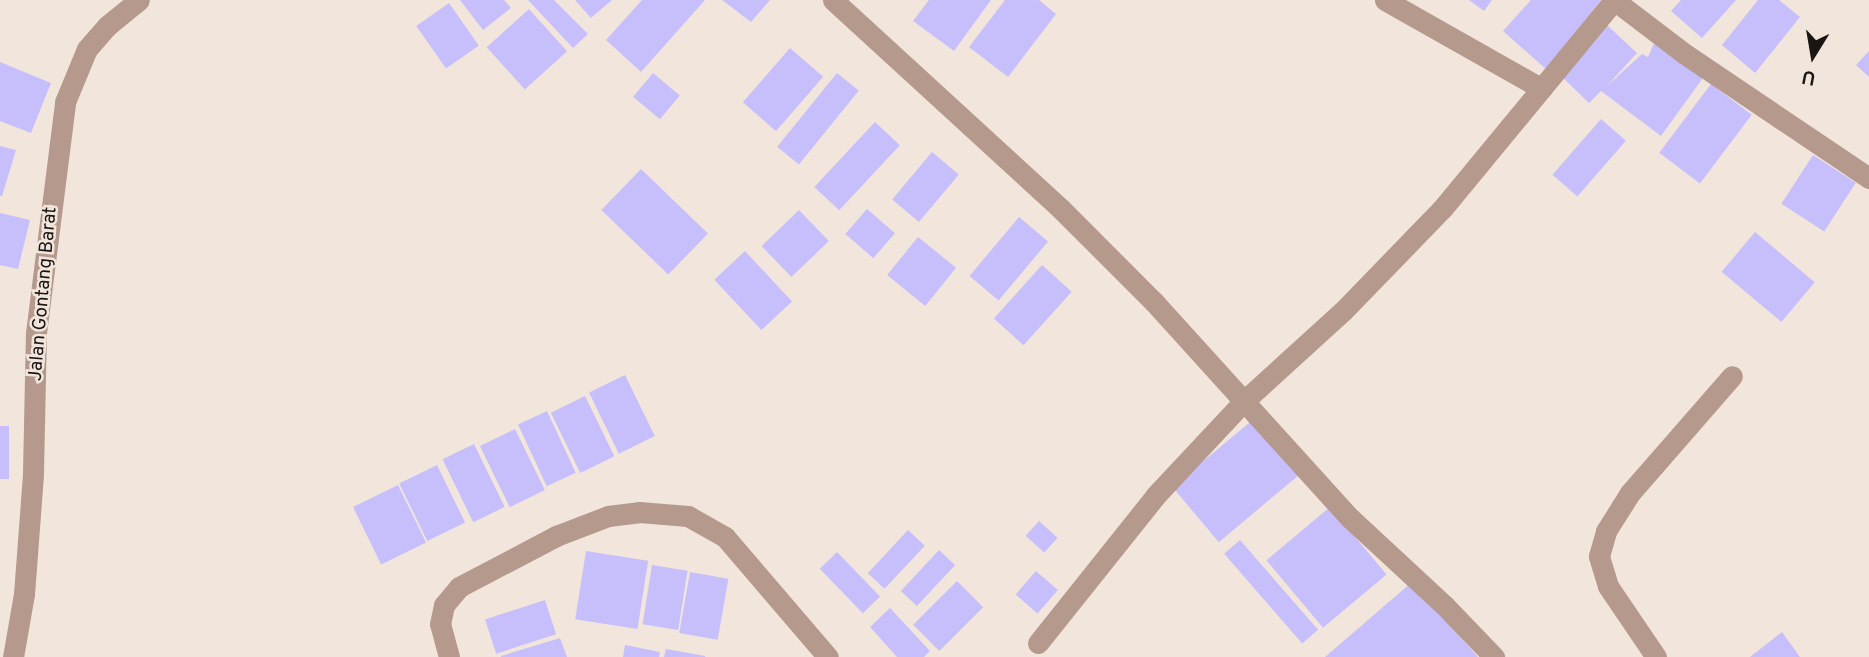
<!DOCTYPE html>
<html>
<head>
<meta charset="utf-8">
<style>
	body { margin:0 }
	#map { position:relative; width:1869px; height:657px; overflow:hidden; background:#f2e6dc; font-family:Overpass,sans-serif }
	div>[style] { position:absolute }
	.building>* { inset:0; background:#c6bffb; transform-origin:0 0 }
	.street>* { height:21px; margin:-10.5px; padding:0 10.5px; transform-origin:10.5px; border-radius:10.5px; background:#b4998c }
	span { translate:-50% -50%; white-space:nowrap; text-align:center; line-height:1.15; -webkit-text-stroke:5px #f2e6dc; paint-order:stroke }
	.street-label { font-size:19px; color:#1a1613 }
	.north { position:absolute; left:1778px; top:21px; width:70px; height:70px; -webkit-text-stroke:5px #f2e6dc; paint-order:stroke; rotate:191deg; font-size:19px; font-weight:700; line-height:28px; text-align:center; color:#1a1613 }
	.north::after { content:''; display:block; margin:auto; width:24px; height:32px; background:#1a1613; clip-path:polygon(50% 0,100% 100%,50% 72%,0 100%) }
</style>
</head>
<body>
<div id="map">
	<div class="building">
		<i style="clip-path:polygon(460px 0,504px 0,511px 8px,483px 30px)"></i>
		<i style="clip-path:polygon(528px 0,554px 0,588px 34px,573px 48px)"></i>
		<i style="clip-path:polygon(575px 0,612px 0,591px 18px)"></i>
		<i style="clip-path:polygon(642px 0,705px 0,641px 72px,606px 40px)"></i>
		<i style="clip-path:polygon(722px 0,770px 0,751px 22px)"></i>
		<i style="clip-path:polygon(929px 0,991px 0,954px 51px,913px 21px)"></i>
		<i style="clip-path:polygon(1005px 0,1039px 0,1056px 14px,1008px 77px,969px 47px)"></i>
		<i style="clip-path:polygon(1469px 0,1492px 0,1484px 11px)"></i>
		<i style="clip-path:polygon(1531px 0,1601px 0,1547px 70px,1503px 31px)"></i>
		<i style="clip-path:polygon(1681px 0,1736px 0,1702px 38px,1671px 11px)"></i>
		<i style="clip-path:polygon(1758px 0,1779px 0,1800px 17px,1755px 73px,1722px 45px)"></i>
		<i style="left:449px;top:3px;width:52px;height:40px;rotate:55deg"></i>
		<i style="left:529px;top:9px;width:57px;height:57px;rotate:48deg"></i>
		<i style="clip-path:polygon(1606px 24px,1637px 53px,1607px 86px,1642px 54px,1648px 57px,1655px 41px,1705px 75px,1661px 136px,1601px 91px,1589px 103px,1559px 74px)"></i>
		<i style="left:790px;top:48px;width:44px;height:72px;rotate:41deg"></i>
		<i style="clip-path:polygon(1869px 51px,1869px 77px,1856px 65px)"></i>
		<i style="clip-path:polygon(0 62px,51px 83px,31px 133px,0 121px)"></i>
		<i style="left:653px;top:73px;width:35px;height:31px;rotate:40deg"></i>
		<i style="left:837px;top:73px;width:28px;height:95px;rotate:39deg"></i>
		<i style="left:1711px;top:84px;width:51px;height:86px;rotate:37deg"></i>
		<i style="left:1601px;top:119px;width:33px;height:74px;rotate:41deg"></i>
		<i style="left:875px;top:122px;width:34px;height:89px;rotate:43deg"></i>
		<i style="clip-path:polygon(0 146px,16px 150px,2px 196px,0 196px)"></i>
		<i style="left:932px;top:152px;width:35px;height:62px;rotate:40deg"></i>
		<i style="left:1813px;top:155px;width:51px;height:58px;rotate:33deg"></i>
		<i style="left:641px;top:169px;width:93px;height:57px;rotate:44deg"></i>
		<i style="left:867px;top:209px;width:37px;height:33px;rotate:41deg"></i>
		<i style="left:799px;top:210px;width:43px;height:52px;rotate:46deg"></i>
		<i style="clip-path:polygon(0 213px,30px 220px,18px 269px,0 265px)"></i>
		<i style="left:1019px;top:217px;width:38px;height:77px;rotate:40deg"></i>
		<i style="left:1755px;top:232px;width:78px;height:52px;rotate:40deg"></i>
		<i style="left:918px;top:237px;width:49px;height:49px;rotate:39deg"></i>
		<i style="left:745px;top:251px;width:69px;height:42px;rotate:47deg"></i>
		<i style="left:1042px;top:265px;width:40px;height:72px;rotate:42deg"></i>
		<i style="left:625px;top:375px;width:68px;height:40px;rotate:64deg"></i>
		<i style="left:585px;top:396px;width:67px;height:38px;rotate:64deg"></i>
		<i style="left:547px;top:411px;width:68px;height:32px;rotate:65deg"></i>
		<i style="left:1256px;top:417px;width:72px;height:109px;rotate:50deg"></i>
		<i style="left:0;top:426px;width:9px;height:53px"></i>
		<i style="left:515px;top:429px;width:68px;height:39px;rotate:64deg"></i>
		<i style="left:474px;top:444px;width:70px;height:35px;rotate:64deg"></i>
		<i style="left:437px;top:465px;width:64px;height:42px;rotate:64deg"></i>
		<i style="left:398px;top:485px;width:64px;height:50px;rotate:64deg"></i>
		<i style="left:1330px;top:507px;width:88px;height:83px;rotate:50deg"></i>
		<i style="left:1039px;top:521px;width:25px;height:20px;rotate:42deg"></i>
		<i style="left:908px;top:530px;width:23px;height:59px;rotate:43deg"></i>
		<i style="left:1240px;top:540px;width:119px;height:21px;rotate:49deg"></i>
		<i style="left:939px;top:550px;width:22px;height:56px;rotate:43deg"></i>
		<i style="left:586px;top:551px;width:63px;height:69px;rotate:9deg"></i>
		<i style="left:837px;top:552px;width:62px;height:24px;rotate:46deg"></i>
		<i style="left:652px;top:565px;width:36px;height:60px;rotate:9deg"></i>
		<i style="left:1036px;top:571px;width:29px;height:31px;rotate:41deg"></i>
		<i style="left:690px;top:572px;width:39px;height:62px;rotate:10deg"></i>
		<i style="left:957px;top:581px;width:37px;height:62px;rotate:45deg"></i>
		<i style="clip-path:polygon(1412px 582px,1478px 657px,1325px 657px)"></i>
		<i style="left:545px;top:600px;width:36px;height:63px;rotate:72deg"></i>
		<i style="clip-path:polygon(890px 608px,930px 651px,924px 657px,897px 657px,870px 627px)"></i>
		<i style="clip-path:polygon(1782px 632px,1800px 657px,1750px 657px)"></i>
		<i style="clip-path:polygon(560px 638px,567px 657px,501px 657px,501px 656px)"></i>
		<i style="clip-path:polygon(625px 645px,660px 652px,659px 657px,623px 657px)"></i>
		<i style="clip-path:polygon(666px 649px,705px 656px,705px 657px,664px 657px)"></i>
	</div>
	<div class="street">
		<i style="left:833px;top:0;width:309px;rotate:42.5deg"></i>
		<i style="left:1061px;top:209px;width:132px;rotate:45deg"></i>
		<i style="left:1154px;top:302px;width:292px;rotate:47.8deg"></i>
		<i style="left:1350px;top:518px;width:129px;rotate:42.8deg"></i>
		<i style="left:1445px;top:606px;width:71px;rotate:46.1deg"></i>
		<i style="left:1385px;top:0;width:180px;rotate:29.5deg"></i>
		<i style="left:1614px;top:0;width:89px;rotate:37.3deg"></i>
		<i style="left:1685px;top:54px;width:222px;rotate:34deg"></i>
		<i style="left:1038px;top:643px;width:189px;rotate:-51.4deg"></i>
		<i style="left:1156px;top:495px;width:129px;rotate:-46.9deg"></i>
		<i style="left:1244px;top:401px;width:134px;rotate:-42.3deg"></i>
		<i style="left:1343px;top:311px;width:142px;rotate:-45.9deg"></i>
		<i style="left:1442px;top:209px;width:271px;rotate:-50.5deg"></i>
		<i style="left:13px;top:657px;width:64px;rotate:-80.1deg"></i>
		<i style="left:24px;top:594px;width:121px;rotate:-85.7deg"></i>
		<i style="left:33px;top:473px;width:140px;rotate:-88.8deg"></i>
		<i style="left:36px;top:333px;width:233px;rotate:-82.8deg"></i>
		<i style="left:65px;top:102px;width:57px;rotate:-67.5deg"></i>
		<i style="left:87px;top:49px;width:30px;rotate:-49deg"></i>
		<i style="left:107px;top:26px;width:41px;rotate:-39.1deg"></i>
		<i style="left:449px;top:657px;width:34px;rotate:-105deg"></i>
		<i style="left:440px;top:624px;width:19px;rotate:-78deg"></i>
		<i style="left:444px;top:605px;width:23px;rotate:-50deg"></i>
		<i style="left:459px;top:587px;width:110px;rotate:-27.7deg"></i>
		<i style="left:556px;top:536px;width:56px;rotate:-21deg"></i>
		<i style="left:608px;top:516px;width:31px;rotate:-7deg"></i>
		<i style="left:639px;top:512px;width:49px;rotate:4.7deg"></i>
		<i style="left:688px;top:516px;width:43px;rotate:29.6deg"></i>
		<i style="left:725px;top:537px;width:158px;rotate:49.4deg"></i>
		<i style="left:1656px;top:657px;width:86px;rotate:-124.1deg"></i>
		<i style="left:1608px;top:586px;width:31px;rotate:-107deg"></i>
		<i style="left:1599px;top:556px;width:26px;rotate:-74deg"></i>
		<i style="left:1606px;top:531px;width:45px;rotate:-57.7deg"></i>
		<i style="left:1630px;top:493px;width:155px;rotate:-48.9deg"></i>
	</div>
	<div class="street-label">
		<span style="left:44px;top:294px;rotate:-85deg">Jalan Gontang Barat</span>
	</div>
	<div class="north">U</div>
</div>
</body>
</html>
